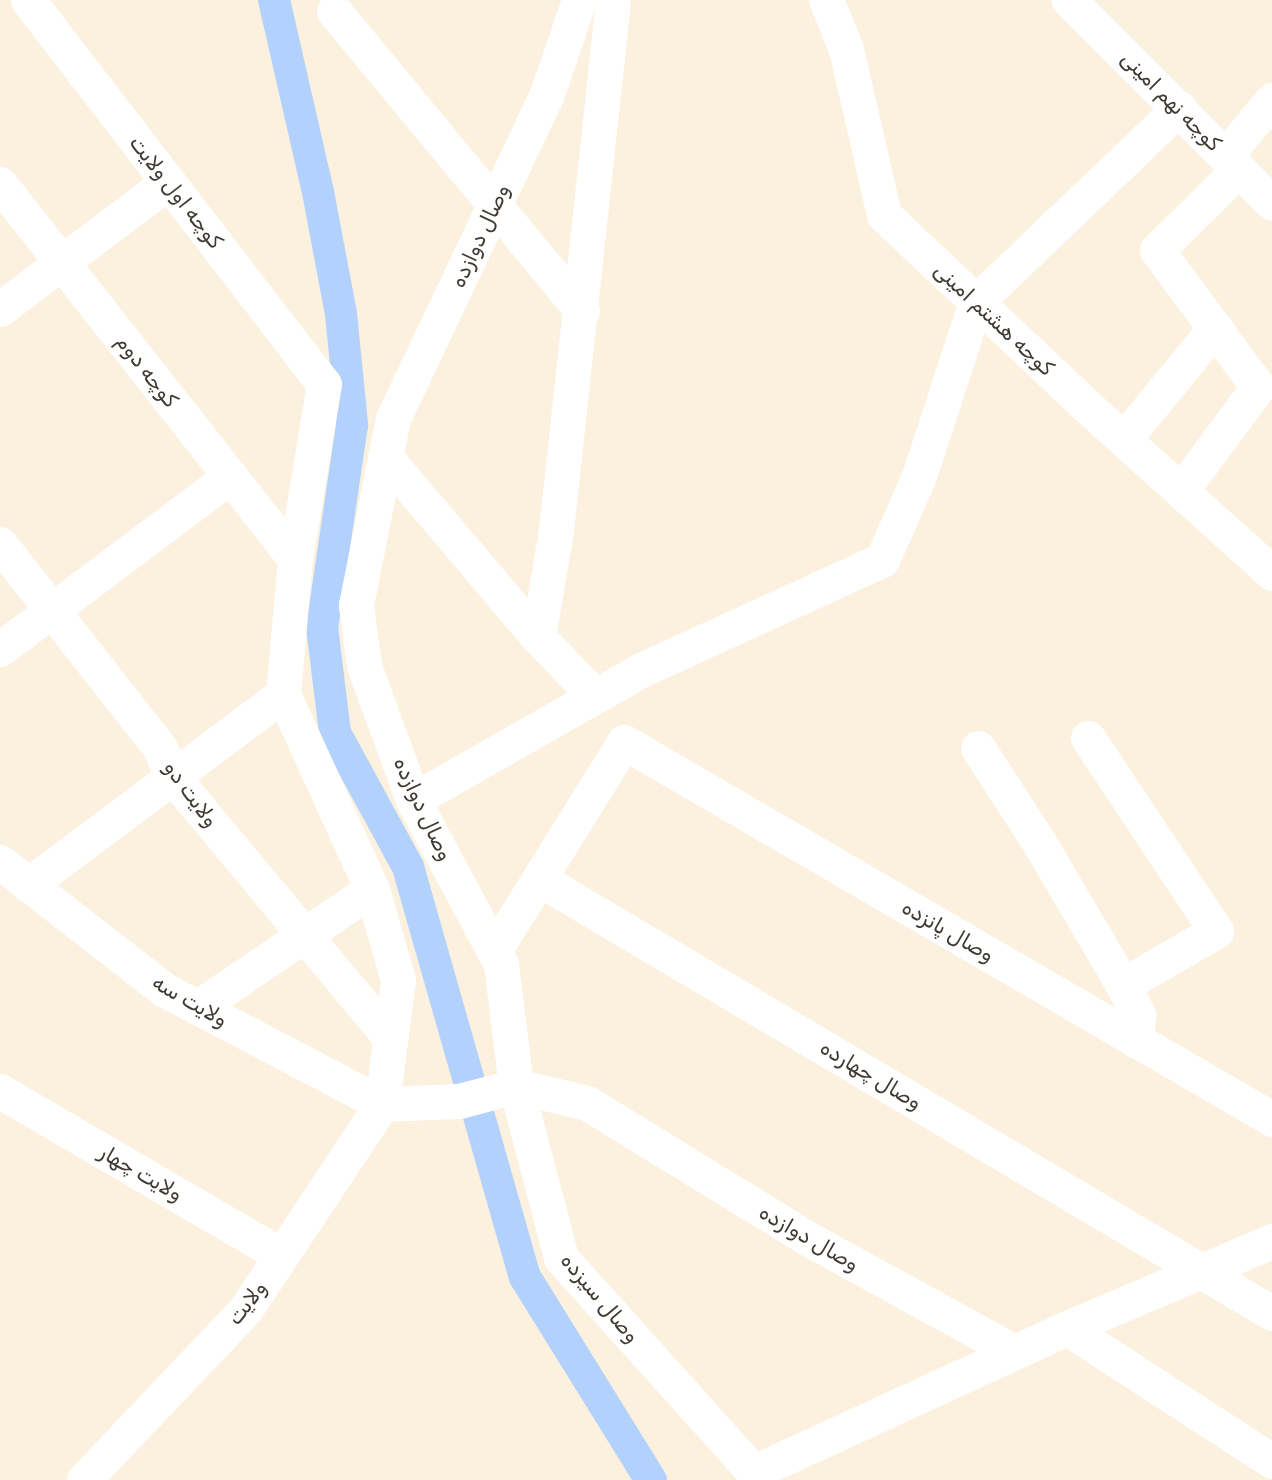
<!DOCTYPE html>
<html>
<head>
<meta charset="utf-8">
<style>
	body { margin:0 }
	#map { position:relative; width:1272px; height:1480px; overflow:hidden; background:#fcf0de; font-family:Rubik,Vazirmatn,sans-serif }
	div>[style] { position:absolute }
	.canal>* { height:32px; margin:-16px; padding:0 16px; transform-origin:16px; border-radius:16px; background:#b2d2fd }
	.minor>* { height:35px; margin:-17.5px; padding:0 17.5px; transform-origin:17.5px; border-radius:17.5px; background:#fff }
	span { translate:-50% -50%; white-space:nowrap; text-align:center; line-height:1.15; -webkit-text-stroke:5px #fff; paint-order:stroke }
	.street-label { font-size:21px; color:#3f3a33 }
</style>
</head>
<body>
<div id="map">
	<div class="canal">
		<i style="left:274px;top:0;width:197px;rotate:77.1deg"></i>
		<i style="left:318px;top:192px;width:124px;rotate:79.3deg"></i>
		<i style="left:341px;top:314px;width:112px;rotate:84.3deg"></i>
		<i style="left:352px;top:425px;width:204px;rotate:98.4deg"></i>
		<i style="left:322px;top:627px;width:107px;rotate:83deg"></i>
		<i style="left:335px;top:733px;width:153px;rotate:61.4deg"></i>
		<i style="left:408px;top:867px;width:426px;rotate:74.1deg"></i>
		<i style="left:525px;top:1277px;width:239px;rotate:58.2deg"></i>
	</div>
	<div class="minor">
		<i style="left:28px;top:0;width:485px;rotate:52.4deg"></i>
		<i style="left:324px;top:384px;width:177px;rotate:99.4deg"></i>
		<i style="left:295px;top:559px;width:136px;rotate:95.1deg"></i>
		<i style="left:283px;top:694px;width:214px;rotate:65.5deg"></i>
		<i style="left:372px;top:889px;width:95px;rotate:74.1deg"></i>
		<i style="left:398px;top:980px;width:125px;rotate:97.4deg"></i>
		<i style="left:382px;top:1104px;width:246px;rotate:123.6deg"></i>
		<i style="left:246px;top:1309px;width:236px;rotate:133.5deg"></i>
		<i style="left:579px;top:0;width:99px;rotate:108.8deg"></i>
		<i style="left:547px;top:94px;width:359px;rotate:115.4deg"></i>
		<i style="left:393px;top:418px;width:191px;rotate:101.2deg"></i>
		<i style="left:356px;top:605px;width:62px;rotate:82.5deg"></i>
		<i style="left:364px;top:666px;width:143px;rotate:69.9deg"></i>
		<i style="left:413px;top:800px;width:186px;rotate:61.8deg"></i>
		<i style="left:501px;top:964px;width:123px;rotate:83deg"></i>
		<i style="left:516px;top:1086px;width:73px;rotate:13.5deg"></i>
		<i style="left:587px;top:1103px;width:258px;rotate:31.5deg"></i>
		<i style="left:807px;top:1238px;width:236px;rotate:28.8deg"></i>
		<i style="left:826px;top:0;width:53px;rotate:67.8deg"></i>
		<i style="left:846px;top:49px;width:170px;rotate:77.1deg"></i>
		<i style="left:884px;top:215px;width:284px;rotate:43.3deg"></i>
		<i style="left:1091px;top:410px;width:244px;rotate:42deg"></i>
		<i style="left:1069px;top:0;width:287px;rotate:45deg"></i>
		<i style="left:334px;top:11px;width:389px;rotate:50.4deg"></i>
		<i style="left:1226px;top:155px;width:72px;rotate:-50.1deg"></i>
		<i style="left:0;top:184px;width:477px;rotate:51.8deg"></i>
		<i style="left:0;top:309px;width:211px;rotate:-37.1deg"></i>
		<i style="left:1124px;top:439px;width:144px;rotate:-50.7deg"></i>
		<i style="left:386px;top:458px;width:235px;rotate:49.7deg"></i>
		<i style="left:538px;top:637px;width:82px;rotate:46deg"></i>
		<i style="left:1181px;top:491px;width:129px;rotate:-53.5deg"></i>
		<i style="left:1258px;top:387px;width:170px;rotate:-126.4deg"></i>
		<i style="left:1157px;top:250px;width:115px;rotate:-44.6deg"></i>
		<i style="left:0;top:544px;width:259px;rotate:51.9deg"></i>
		<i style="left:160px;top:748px;width:30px;rotate:67deg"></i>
		<i style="left:172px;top:776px;width:341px;rotate:50.2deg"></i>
		<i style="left:538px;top:637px;width:108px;rotate:-80.4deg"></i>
		<i style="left:556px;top:531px;width:534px;rotate:-83.87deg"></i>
		<i style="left:0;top:649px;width:288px;rotate:-36.9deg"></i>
		<i style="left:1088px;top:738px;width:232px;rotate:56.4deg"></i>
		<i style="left:1216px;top:931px;width:108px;rotate:149.9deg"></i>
		<i style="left:978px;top:748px;width:114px;rotate:57.1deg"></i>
		<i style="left:1040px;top:844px;width:164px;rotate:59.5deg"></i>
		<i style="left:1123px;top:985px;width:34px;rotate:63deg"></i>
		<i style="left:1138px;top:1015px;width:26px;rotate:94deg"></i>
		<i style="left:413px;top:800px;width:260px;rotate:-29.7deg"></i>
		<i style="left:639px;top:671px;width:267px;rotate:-24.6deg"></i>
		<i style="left:882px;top:560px;width:92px;rotate:-66.2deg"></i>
		<i style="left:919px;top:476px;width:183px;rotate:-71.9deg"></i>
		<i style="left:976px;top:302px;width:281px;rotate:-43.7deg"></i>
		<i style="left:0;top:862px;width:207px;rotate:37.9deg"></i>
		<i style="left:163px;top:989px;width:247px;rotate:27.7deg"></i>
		<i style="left:382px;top:1104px;width:77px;rotate:-2.2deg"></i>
		<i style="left:459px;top:1101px;width:59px;rotate:-14.7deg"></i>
		<i style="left:516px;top:1086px;width:178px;rotate:75.3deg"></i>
		<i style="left:561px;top:1258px;width:288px;rotate:48deg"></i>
		<i style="left:754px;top:1472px;width:345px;rotate:-24.7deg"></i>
		<i style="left:1067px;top:1328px;width:223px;rotate:-23deg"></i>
		<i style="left:539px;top:879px;width:852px;rotate:30.63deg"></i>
		<i style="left:28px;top:885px;width:319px;rotate:-36.8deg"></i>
		<i style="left:494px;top:951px;width:246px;rotate:-58.1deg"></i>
		<i style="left:624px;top:742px;width:750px;rotate:30.19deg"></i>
		<i style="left:198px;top:1007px;width:210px;rotate:-34.1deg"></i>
		<i style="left:0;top:1091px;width:325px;rotate:30.3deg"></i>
		<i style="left:1067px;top:1328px;width:244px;rotate:33deg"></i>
	</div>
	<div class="street-label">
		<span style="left:1171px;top:101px;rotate:45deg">کوچه نهم امینی</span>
		<span style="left:176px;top:192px;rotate:52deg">کوچه اول ولایت</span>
		<span style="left:480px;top:236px;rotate:-65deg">وصال دوازده</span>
		<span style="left:994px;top:319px;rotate:43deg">کوچه هشتم امینی</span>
		<span style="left:147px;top:371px;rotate:52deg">کوچه دوم</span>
		<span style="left:191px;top:794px;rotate:54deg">ولایت دو</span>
		<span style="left:423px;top:809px;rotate:65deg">وصال دوازده</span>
		<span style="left:948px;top:931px;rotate:30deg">وصال پانزده</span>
		<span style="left:190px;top:1001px;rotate:30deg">ولایت سه</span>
		<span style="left:871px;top:1075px;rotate:31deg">وصال چهارده</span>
		<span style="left:141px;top:1173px;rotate:30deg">ولایت چهار</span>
		<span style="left:809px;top:1238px;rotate:30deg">وصال دوازده</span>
		<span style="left:600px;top:1298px;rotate:50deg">وصال سیزده</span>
		<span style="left:247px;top:1303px;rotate:-52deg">ولایت</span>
	</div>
</div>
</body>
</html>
